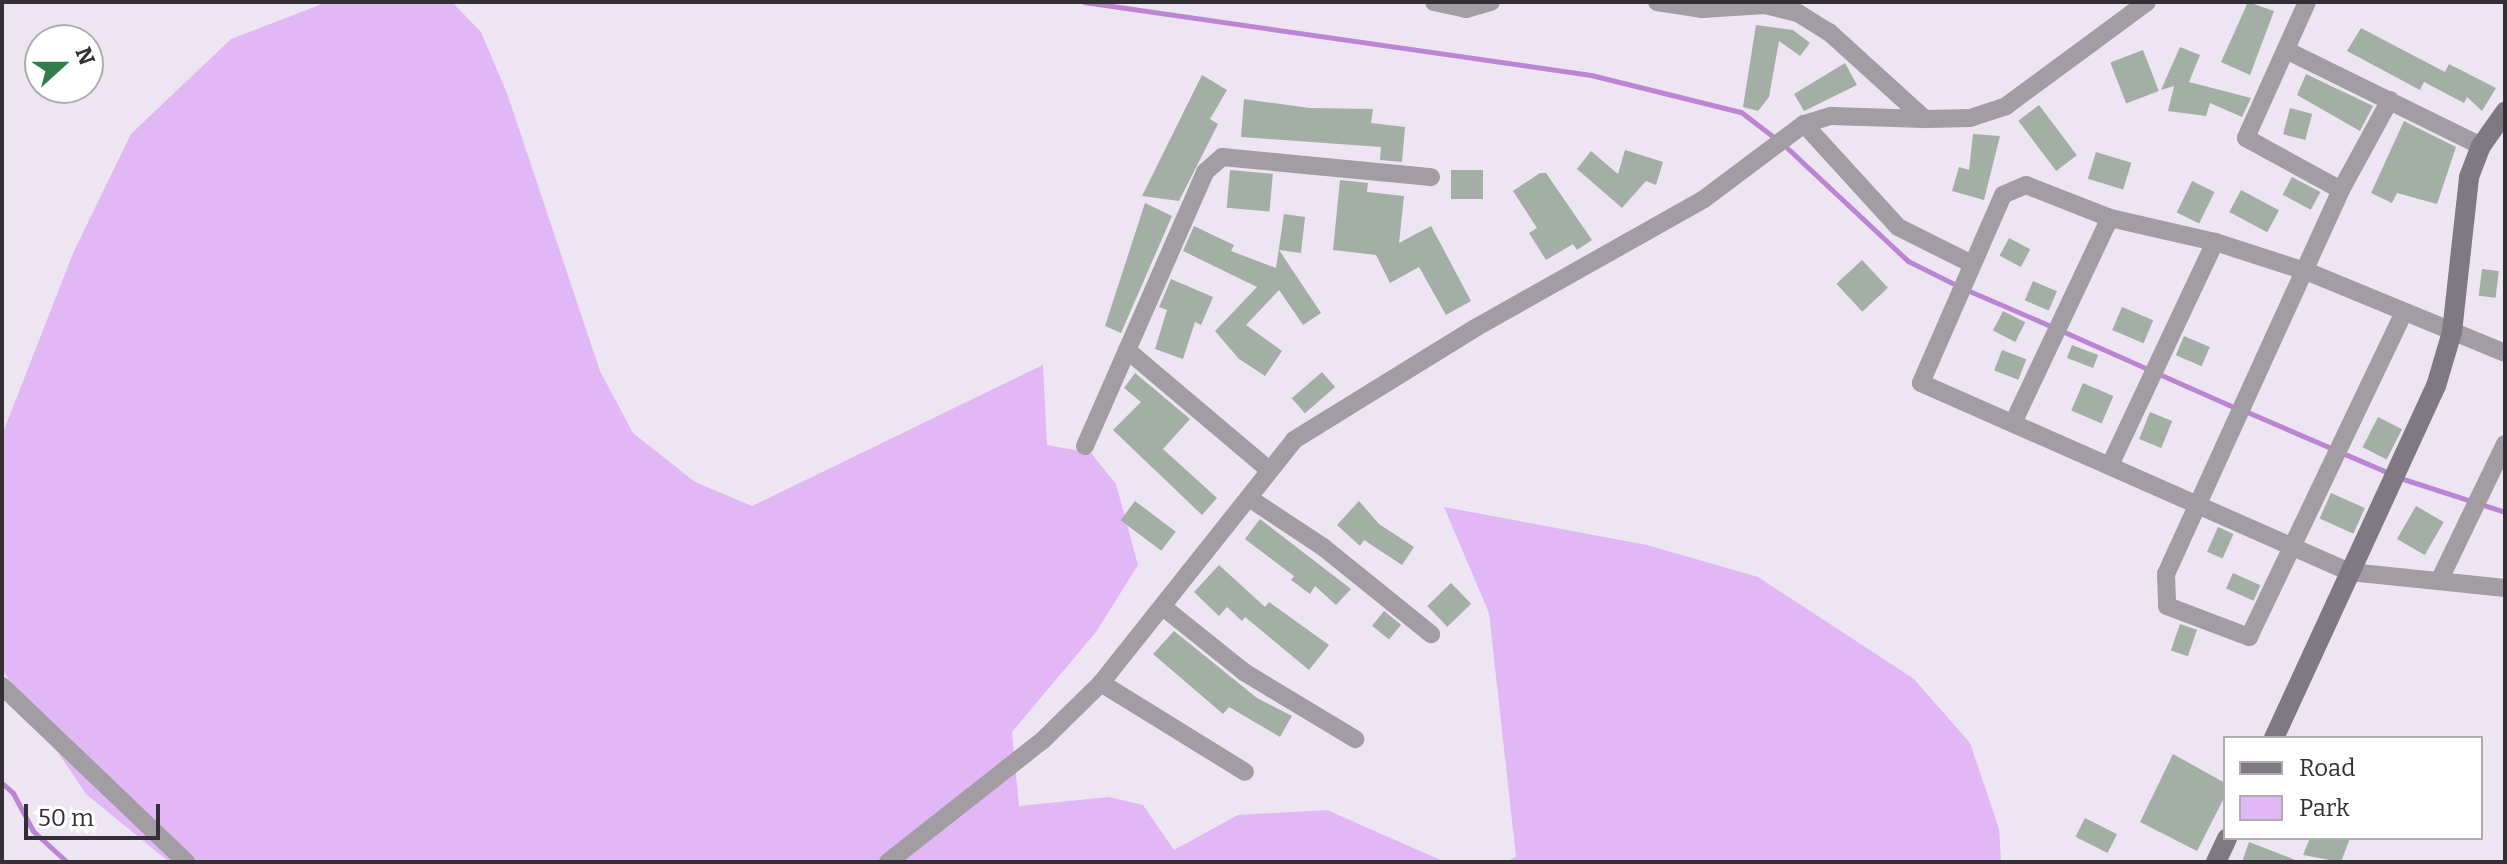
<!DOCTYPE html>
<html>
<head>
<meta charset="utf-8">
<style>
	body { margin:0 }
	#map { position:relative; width:2507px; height:864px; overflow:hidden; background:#ede5f1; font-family:Bitter,serif }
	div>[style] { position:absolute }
	.green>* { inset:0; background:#e2b7f6 }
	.stream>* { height:5px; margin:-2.5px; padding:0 2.5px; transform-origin:2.5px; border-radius:2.5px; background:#bc85d3 }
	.building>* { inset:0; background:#a3afa5; transform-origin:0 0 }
	.street>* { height:18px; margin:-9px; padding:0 9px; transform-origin:9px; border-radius:9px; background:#a19da3 }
	.secondary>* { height:20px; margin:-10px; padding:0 10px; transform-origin:10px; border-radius:10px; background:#7f7981 }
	span { translate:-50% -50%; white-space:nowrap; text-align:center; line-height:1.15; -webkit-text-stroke:6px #fff; paint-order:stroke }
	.frame { position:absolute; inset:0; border:4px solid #333035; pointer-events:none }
	.legend { position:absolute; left:2223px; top:736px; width:260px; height:104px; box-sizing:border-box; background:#fff; border:2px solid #adacae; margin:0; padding:10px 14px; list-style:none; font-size:24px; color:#333035 }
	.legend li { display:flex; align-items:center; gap:16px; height:40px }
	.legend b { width:40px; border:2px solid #adacae }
	.north { position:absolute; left:24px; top:24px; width:80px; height:80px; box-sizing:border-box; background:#fff; border:2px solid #adacae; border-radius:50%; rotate:69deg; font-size:22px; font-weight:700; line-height:32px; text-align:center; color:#333035 }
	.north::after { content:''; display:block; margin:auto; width:28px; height:36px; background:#327d4b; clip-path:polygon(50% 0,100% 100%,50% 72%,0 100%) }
	.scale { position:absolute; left:24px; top:804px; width:136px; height:36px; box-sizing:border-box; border:4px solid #333035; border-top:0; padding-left:10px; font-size:24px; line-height:28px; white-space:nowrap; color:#333035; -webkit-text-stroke:6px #fff; paint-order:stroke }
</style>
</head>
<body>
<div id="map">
	<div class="green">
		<i style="clip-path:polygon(327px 2px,452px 2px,481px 32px,508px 96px,600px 371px,633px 433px,695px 482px,752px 506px,1043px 365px,1047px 445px,1091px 453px,1116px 484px,1138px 565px,1096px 632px,1012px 732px,1019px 806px,1109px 797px,1143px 805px,1174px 850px,1238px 815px,1327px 810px,1445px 862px,169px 862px,86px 794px,2px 669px,2px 435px,74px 251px,131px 134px,231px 39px)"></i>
		<i style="clip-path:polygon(1444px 507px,1647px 545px,1758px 577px,1914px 679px,1970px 743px,1999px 829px,2001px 862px,1505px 862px,1516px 857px,1489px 613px)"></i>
	</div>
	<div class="stream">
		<i style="left:1084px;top:2px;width:512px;rotate:8.19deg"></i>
		<i style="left:1591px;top:75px;width:154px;rotate:13.9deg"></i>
		<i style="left:1741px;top:112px;width:44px;rotate:37.6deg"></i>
		<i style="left:1784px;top:145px;width:170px;rotate:43.1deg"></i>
		<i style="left:1908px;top:261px;width:56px;rotate:26.6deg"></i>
		<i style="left:1967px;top:290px;width:94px;rotate:23.3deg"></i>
		<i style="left:2062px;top:331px;width:190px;rotate:23.9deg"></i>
		<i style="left:2245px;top:411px;width:159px;rotate:23.3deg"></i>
		<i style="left:2400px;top:478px;width:110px;rotate:17.9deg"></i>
		<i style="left:2px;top:783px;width:15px;rotate:42deg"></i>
		<i style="left:13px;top:793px;width:43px;rotate:62.2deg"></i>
		<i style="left:33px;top:831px;width:46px;rotate:42.4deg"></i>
	</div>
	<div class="building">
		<i style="clip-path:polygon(2248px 2px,2274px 11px,2250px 75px,2221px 62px)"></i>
		<i style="clip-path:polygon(1756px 25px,1793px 30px,1810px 43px,1800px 56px,1779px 41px,1769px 97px,1758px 111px,1743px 107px)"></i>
		<i style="clip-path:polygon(2361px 28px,2445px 72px,2449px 64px,2496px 88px,2482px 111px,2467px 97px,2464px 103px,2424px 82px,2420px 90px,2347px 51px)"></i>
		<i style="clip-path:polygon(2180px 47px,2200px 55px,2189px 82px,2251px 98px,2242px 117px,2210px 103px,2206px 116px,2168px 111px,2174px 86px,2161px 90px)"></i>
		<i style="left:2143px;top:50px;width:44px;height:35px;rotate:69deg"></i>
		<i style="clip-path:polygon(1845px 63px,1857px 85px,1804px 111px,1794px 94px)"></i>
		<i style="clip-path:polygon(2306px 74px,2373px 106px,2360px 131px,2297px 95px)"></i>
		<i style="clip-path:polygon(1202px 75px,1227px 90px,1210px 119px,1218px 124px,1179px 201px,1142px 196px)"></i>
		<i style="clip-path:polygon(1244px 99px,1309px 108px,1373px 109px,1371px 123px,1405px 127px,1402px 162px,1380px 160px,1381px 147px,1241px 137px)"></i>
		<i style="left:2039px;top:105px;width:63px;height:26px;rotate:53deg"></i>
		<i style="left:2290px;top:108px;width:23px;height:27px;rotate:15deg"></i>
		<i style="clip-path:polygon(2404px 121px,2456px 147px,2437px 204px,2397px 193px,2392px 203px,2371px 193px)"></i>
		<i style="clip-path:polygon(1973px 134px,2000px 136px,1984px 200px,1952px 191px,1959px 167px,1969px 170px)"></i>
		<i style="clip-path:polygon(1625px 150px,1663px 162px,1656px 185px,1646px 181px,1622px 208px,1577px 169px,1591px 151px,1618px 174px)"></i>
		<i style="left:2096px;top:152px;width:37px;height:28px;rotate:17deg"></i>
		<i style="left:1230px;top:170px;width:43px;height:38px;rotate:5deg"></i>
		<i style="left:1451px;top:170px;width:32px;height:29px"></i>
		<i style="clip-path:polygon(1540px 173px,1546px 173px,1592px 240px,1577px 250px,1573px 244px,1546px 260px,1529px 233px,1537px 228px,1513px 191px)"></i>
		<i style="left:2292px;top:177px;width:32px;height:20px;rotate:28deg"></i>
		<i style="clip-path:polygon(1340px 180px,1368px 183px,1367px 192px,1404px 196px,1399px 243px,1431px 226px,1471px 301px,1446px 315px,1419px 267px,1390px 283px,1376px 255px,1333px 250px)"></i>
		<i style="left:2192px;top:181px;width:25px;height:35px;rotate:26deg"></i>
		<i style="left:2241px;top:190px;width:43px;height:25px;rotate:28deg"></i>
		<i style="clip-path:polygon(1145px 203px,1172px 216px,1121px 333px,1105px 326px)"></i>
		<i style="clip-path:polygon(1284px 214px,1305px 217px,1301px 253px,1279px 250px,1321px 313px,1303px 325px,1279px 290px,1246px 325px,1282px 351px,1265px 376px,1239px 359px,1215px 331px,1257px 287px,1183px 251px,1194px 226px,1234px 245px,1231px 251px,1276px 268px)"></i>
		<i style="left:2009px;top:238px;width:24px;height:20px;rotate:28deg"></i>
		<i style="left:1862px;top:260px;width:38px;height:35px;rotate:47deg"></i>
		<i style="left:2482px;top:269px;width:17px;height:27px;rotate:7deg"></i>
		<i style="clip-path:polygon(1171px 279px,1213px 297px,1201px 325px,1195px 322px,1183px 359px,1155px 349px,1167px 310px,1159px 307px)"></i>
		<i style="left:2033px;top:281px;width:26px;height:21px;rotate:23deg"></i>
		<i style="left:2122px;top:307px;width:34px;height:25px;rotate:23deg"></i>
		<i style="left:2003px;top:311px;width:25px;height:22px;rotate:27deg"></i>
		<i style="left:2184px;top:336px;width:28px;height:21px;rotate:23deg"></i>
		<i style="left:2072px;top:345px;width:28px;height:14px;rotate:21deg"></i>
		<i style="left:2002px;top:350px;width:26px;height:22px;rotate:21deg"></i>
		<i style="left:1322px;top:372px;width:20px;height:40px;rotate:49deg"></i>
		<i style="clip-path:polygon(1135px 373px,1190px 419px,1163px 449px,1217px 498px,1202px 515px,1113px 430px,1141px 402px,1124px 388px)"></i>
		<i style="left:2083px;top:383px;width:33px;height:30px;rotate:23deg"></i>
		<i style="left:2150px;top:412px;width:24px;height:29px;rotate:22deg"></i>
		<i style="left:2378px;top:417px;width:27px;height:34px;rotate:27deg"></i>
		<i style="left:2331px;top:493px;width:37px;height:28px;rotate:24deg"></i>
		<i style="left:1135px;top:501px;width:51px;height:24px;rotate:37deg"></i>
		<i style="clip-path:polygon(1359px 501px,1379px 524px,1414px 547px,1402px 565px,1364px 540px,1360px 546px,1337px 525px)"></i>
		<i style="left:2416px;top:506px;width:32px;height:38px;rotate:30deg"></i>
		<i style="clip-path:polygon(1260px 519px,1351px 589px,1336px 605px,1315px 586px,1310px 594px,1291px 580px,1294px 576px,1245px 539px)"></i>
		<i style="left:2218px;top:527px;width:17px;height:27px;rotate:24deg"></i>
		<i style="clip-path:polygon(1219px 565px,1265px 607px,1269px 602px,1329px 645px,1309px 670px,1245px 617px,1242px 621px,1227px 607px,1219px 616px,1194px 592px)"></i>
		<i style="left:2233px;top:573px;width:30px;height:17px;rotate:24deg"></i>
		<i style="left:1451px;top:583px;width:29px;height:33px;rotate:46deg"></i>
		<i style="left:1384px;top:611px;width:22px;height:19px;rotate:39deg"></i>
		<i style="left:2180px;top:624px;width:18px;height:28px;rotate:19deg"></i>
		<i style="clip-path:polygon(1174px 631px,1257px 698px,1292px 716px,1280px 737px,1229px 707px,1223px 714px,1153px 654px)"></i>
		<i style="clip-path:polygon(2173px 754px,2225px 783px,2225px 796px,2197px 851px,2140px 822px)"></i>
		<i style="left:2085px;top:818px;width:36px;height:21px;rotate:27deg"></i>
		<i style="clip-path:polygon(2310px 838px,2350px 838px,2341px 862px,2303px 855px)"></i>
		<i style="clip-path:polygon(2249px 842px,2298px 861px,2297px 862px,2242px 862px)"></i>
	</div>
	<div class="street">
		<i style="left:1434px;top:2px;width:33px;rotate:12deg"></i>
		<i style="left:1466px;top:9px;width:26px;rotate:-16deg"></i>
		<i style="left:1657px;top:2px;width:46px;rotate:8.8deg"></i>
		<i style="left:1702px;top:9px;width:63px;rotate:-3.6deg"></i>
		<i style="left:1765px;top:5px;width:34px;rotate:14deg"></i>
		<i style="left:1798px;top:13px;width:36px;rotate:32deg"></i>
		<i style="left:1829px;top:32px;width:130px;rotate:42.2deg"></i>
		<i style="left:1925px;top:119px;width:45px;rotate:-1.3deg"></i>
		<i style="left:1970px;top:118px;width:38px;rotate:-18deg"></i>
		<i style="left:2006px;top:106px;width:175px;rotate:-36.4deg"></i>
		<i style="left:2307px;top:2px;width:149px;rotate:114.2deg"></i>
		<i style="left:2246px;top:138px;width:108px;rotate:28.7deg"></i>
		<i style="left:2288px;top:51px;width:215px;rotate:26.2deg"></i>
		<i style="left:2390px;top:100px;width:102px;rotate:118.6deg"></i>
		<i style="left:2341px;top:190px;width:422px;rotate:114.5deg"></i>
		<i style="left:2166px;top:574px;width:32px;rotate:88deg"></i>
		<i style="left:2167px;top:606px;width:88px;rotate:20.7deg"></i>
		<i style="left:2249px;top:637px;width:360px;rotate:-64.5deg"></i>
		<i style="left:1804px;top:124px;width:139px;rotate:47.6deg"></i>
		<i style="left:1898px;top:227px;width:80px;rotate:26.6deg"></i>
		<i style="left:1127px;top:350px;width:187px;rotate:40.2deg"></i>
		<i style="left:2505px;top:353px;width:213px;rotate:-157.6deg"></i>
		<i style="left:2308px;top:272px;width:98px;rotate:-162.1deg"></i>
		<i style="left:2215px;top:242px;width:108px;rotate:-167.1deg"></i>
		<i style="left:2110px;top:218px;width:90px;rotate:-158.6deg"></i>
		<i style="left:2026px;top:185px;width:25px;rotate:157deg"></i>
		<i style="left:2003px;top:195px;width:205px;rotate:113.6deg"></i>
		<i style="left:1921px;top:383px;width:469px;rotate:23.8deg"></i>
		<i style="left:2350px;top:572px;width:156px;rotate:5.9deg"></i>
		<i style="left:2013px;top:423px;width:227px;rotate:-64.7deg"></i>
		<i style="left:1085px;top:446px;width:299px;rotate:-66.3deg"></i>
		<i style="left:1205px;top:172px;width:23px;rotate:-41deg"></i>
		<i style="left:1222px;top:157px;width:210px;rotate:5.5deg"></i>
		<i style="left:2111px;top:463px;width:244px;rotate:-64.8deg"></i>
		<i style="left:1249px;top:498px;width:89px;rotate:33.5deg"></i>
		<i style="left:1323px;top:547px;width:139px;rotate:38.9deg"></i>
		<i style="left:2439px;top:581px;width:152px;rotate:-64.3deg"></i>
		<i style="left:1163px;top:607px;width:104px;rotate:38.7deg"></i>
		<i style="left:1244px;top:672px;width:130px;rotate:31.1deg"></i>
		<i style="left:1101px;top:683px;width:169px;rotate:31.7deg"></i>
		<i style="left:2px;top:686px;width:255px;rotate:43.7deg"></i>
		<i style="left:888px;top:862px;width:196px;rotate:-38.2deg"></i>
		<i style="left:1042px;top:741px;width:83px;rotate:-44.5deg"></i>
		<i style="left:1101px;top:683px;width:310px;rotate:-51.5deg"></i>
		<i style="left:1294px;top:440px;width:215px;rotate:-31.7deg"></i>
		<i style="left:1477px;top:327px;width:261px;rotate:-29.4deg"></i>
		<i style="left:1704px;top:199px;width:125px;rotate:-36.9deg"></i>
		<i style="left:1804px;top:124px;width:28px;rotate:-17deg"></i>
		<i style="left:1831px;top:116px;width:94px;rotate:1.8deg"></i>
	</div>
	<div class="secondary">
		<i style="left:2274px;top:738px;width:387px;rotate:-65.3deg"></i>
		<i style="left:2436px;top:386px;width:56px;rotate:-73.5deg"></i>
		<i style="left:2452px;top:332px;width:156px;rotate:-83.7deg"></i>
		<i style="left:2469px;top:177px;width:33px;rotate:-69deg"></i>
		<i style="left:2481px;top:146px;width:42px;rotate:-54.8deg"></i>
		<i style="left:2216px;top:862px;width:26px;rotate:-65deg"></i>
	</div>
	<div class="frame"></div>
	<ul class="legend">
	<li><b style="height:10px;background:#7f7981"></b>Road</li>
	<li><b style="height:22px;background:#e2b7f6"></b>Park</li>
	</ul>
	<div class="north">N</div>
	<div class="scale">50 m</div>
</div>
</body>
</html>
